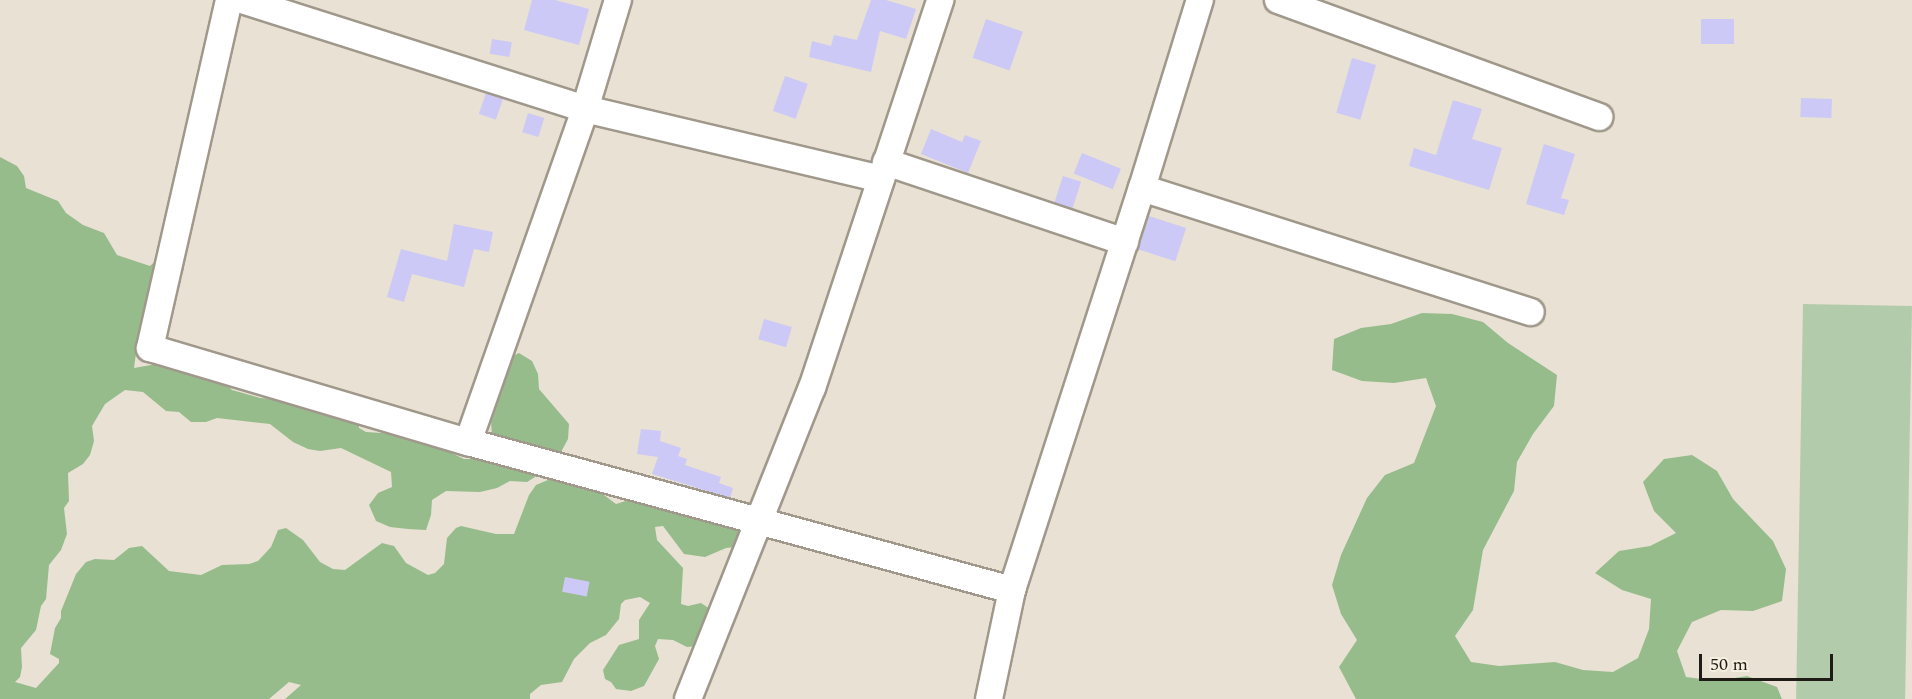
<!DOCTYPE html>
<html>
<head>
<meta charset="utf-8">
<style>
	body { margin:0 }
	#map { position:relative; width:1912px; height:699px; overflow:hidden; background:#e9e1d3; font-family:Spectral,serif }
	div>[style] { position:absolute }
	.green>* { inset:0; background:#b2ccab; transform-origin:0 0 }
	.forest>* { inset:0; background:#97bc8c }
	.building>* { inset:0; background:#ccc9f6; transform-origin:0 0 }
	.roads { filter:drop-shadow(2px 0 #9f988b) drop-shadow(-2px 0 #9f988b) drop-shadow(0 2px #9f988b) drop-shadow(0 -2px #9f988b) }
	.minor>* { height:26px; margin:-13px; padding:0 13px; transform-origin:13px; border-radius:13px; background:#fff }
	span { translate:-50% -50%; white-space:nowrap; text-align:center; line-height:1.15; -webkit-text-stroke:6px #f6efe0; paint-order:stroke }
	.scale { position:absolute; left:1699px; top:654px; width:134px; height:27px; box-sizing:border-box; border:3px solid #1f1c17; border-top:0; padding-left:8px; font-size:18px; line-height:21px; white-space:nowrap; color:#1f1c17; -webkit-text-stroke:4px #f6efe0; paint-order:stroke }
</style>
</head>
<body>
<div id="map">
	<div class="green">
		<i style="left:1803px;top:304px;width:109px;height:395px;rotate:1deg"></i>
	</div>
	<div class="forest">
		<i style="clip-path:polygon(0 157px,17px 166px,24px 176px,26px 188px,58px 201px,66px 213px,83px 225px,104px 233px,117px 255px,150px 266px,165px 252px,179px 257px,184px 267px,183px 272px,156px 298px,142px 318px,146px 326px,145px 336px,137px 346px,134px 368px,162px 363px,190px 369px,208px 381px,221px 378px,232px 390px,260px 398px,278px 399px,297px 407px,315px 405px,358px 419px,359px 428px,366px 432px,397px 434px,437px 446px,464px 459px,480px 459px,493px 451px,491px 421px,495px 391px,506px 359px,519px 353px,532px 361px,538px 374px,539px 389px,569px 424px,568px 439px,561px 452px,547px 461px,540px 474px,527px 482px,510px 481px,497px 488px,480px 492px,446px 491px,432px 500px,431px 515px,426px 530px,408px 529px,390px 527px,376px 521px,369px 505px,378px 493px,392px 487px,391px 472px,341px 448px,320px 451px,308px 449px,293px 442px,270px 424px,217px 418px,206px 422px,191px 422px,179px 412px,166px 411px,143px 392px,125px 390px,105px 404px,92px 426px,94px 441px,90px 455px,83px 464px,68px 473px,69px 501px,64px 508px,67px 534px,61px 550px,49px 565px,46px 599px,41px 606px,36px 630px,21px 648px,22px 667px,20px 677px,15px 682px,36px 688px,59px 663px,59px 659px,50px 654px,55px 628px,61px 618px,61px 611px,76px 574px,86px 562px,95px 559px,114px 560px,129px 548px,142px 546px,169px 571px,201px 575px,222px 565px,249px 564px,258px 561px,271px 547px,278px 530px,286px 528px,303px 540px,320px 562px,333px 569px,345px 570px,382px 543px,394px 546px,406px 563px,428px 575px,435px 573px,444px 564px,447px 538px,456px 528px,461px 526px,496px 534px,514px 534px,529px 495px,536px 485px,555px 477px,595px 483px,600px 492px,616px 504px,632px 499px,746px 523px,736px 547px,726px 548px,705px 557px,684px 554px,663px 526px,655px 527px,657px 540px,683px 568px,681px 604px,688px 606px,701px 603px,710px 609px,710px 622px,698px 646px,687px 647px,673px 640px,658px 639px,655px 646px,659px 659px,644px 686px,631px 691px,616px 689px,611px 682px,605px 679px,603px 670px,619px 645px,639px 639px,639px 620px,650px 603px,640px 597px,625px 600px,621px 604px,619px 619px,606px 635px,590px 643px,574px 659px,562px 682px,541px 685px,530px 694px,530px 699px,285px 699px,301px 685px,289px 682px,269px 699px,0 699px)"></i>
		<i style="clip-path:polygon(1422px 313px,1452px 314px,1483px 322px,1508px 343px,1557px 375px,1554px 406px,1533px 434px,1517px 462px,1514px 491px,1483px 550px,1473px 610px,1455px 636px,1471px 662px,1499px 666px,1555px 662px,1583px 670px,1613px 672px,1638px 658px,1649px 629px,1651px 599px,1622px 590px,1595px 573px,1619px 551px,1650px 546px,1676px 533px,1654px 511px,1643px 482px,1664px 459px,1692px 455px,1717px 471px,1733px 499px,1773px 541px,1786px 569px,1782px 601px,1753px 611px,1721px 610px,1692px 622px,1677px 651px,1686px 677px,1717px 681px,1747px 676px,1777px 687px,1782px 699px,1356px 699px,1339px 667px,1357px 640px,1341px 614px,1332px 585px,1341px 555px,1367px 498px,1385px 475px,1414px 463px,1436px 406px,1426px 378px,1394px 383px,1362px 381px,1332px 370px,1334px 339px,1361px 328px,1391px 324px)"></i>
	</div>
	<div class="building">
		<i style="clip-path:polygon(532px 0,555px 0,589px 9px,579px 45px,524px 30px)"></i>
		<i style="clip-path:polygon(871px 0,886px 0,916px 9px,906px 39px,880px 31px,871px 72px,809px 57px,812px 41px,831px 46px,834px 35px,857px 40px)"></i>
		<i style="left:986px;top:19px;width:39px;height:41px;rotate:19deg"></i>
		<i style="left:1701px;top:19px;width:33px;height:25px"></i>
		<i style="left:492px;top:39px;width:20px;height:15px;rotate:9deg"></i>
		<i style="left:1352px;top:58px;width:25px;height:57px;rotate:16deg"></i>
		<i style="left:785px;top:76px;width:24px;height:37px;rotate:19deg"></i>
		<i style="left:486px;top:93px;width:18px;height:22px;rotate:19deg"></i>
		<i style="left:1801px;top:98px;width:31px;height:19px;rotate:2deg"></i>
		<i style="clip-path:polygon(1453px 100px,1482px 109px,1472px 139px,1502px 148px,1489px 190px,1409px 166px,1414px 148px,1436px 155px)"></i>
		<i style="left:528px;top:113px;width:17px;height:20px;rotate:17deg"></i>
		<i style="clip-path:polygon(931px 129px,962px 142px,965px 135px,981px 141px,968px 173px,921px 154px)"></i>
		<i style="clip-path:polygon(1544px 144px,1575px 154px,1561px 198px,1569px 200px,1564px 215px,1526px 204px)"></i>
		<i style="left:1082px;top:153px;width:42px;height:22px;rotate:22deg"></i>
		<i style="left:1063px;top:176px;width:19px;height:28px;rotate:18deg"></i>
		<i style="left:1149px;top:216px;width:39px;height:35px;rotate:18deg"></i>
		<i style="clip-path:polygon(454px 224px,493px 232px,489px 252px,474px 249px,464px 287px,412px 274px,404px 302px,387px 297px,401px 249px,447px 261px)"></i>
		<i style="left:764px;top:319px;width:29px;height:21px;rotate:16deg"></i>
		<i style="clip-path:polygon(641px 429px,661px 431px,660px 441px,681px 448px,678px 456px,687px 459px,685px 465px,721px 477px,719px 483px,733px 488px,730px 498px,652px 474px,658px 457px,637px 454px)"></i>
		<i style="left:565px;top:577px;width:25px;height:15px;rotate:11deg"></i>
	</div>
	<div class="roads">
		<div class="minor">
			<i style="left:229px;top:0;width:357px;rotate:102.8deg"></i>
			<i style="left:150px;top:348px;width:332px;rotate:16.5deg"></i>
			<i style="left:468px;top:442px;width:564px;rotate:15.22deg"></i>
			<i style="left:242px;top:0;width:360px;rotate:17.6deg"></i>
			<i style="left:585px;top:109px;width:304px;rotate:13.3deg"></i>
			<i style="left:1278px;top:0;width:342px;rotate:20deg"></i>
			<i style="left:886px;top:162px;width:252px;rotate:18.5deg"></i>
			<i style="left:1142px;top:188px;width:408px;rotate:17.7deg"></i>
			<i style="left:468px;top:442px;width:353px;rotate:-70.6deg"></i>
			<i style="left:585px;top:109px;width:114px;rotate:-73.2deg"></i>
			<i style="left:688px;top:699px;width:335px;rotate:-68.3deg"></i>
			<i style="left:812px;top:388px;width:409px;rotate:-71.7deg"></i>
			<i style="left:989px;top:699px;width:111px;rotate:-78.1deg"></i>
			<i style="left:1012px;top:590px;width:422px;rotate:-72.1deg"></i>
			<i style="left:1142px;top:188px;width:197px;rotate:-72.9deg"></i>
		</div>
	</div>
	<div class="scale">50 m</div>
</div>
</body>
</html>
